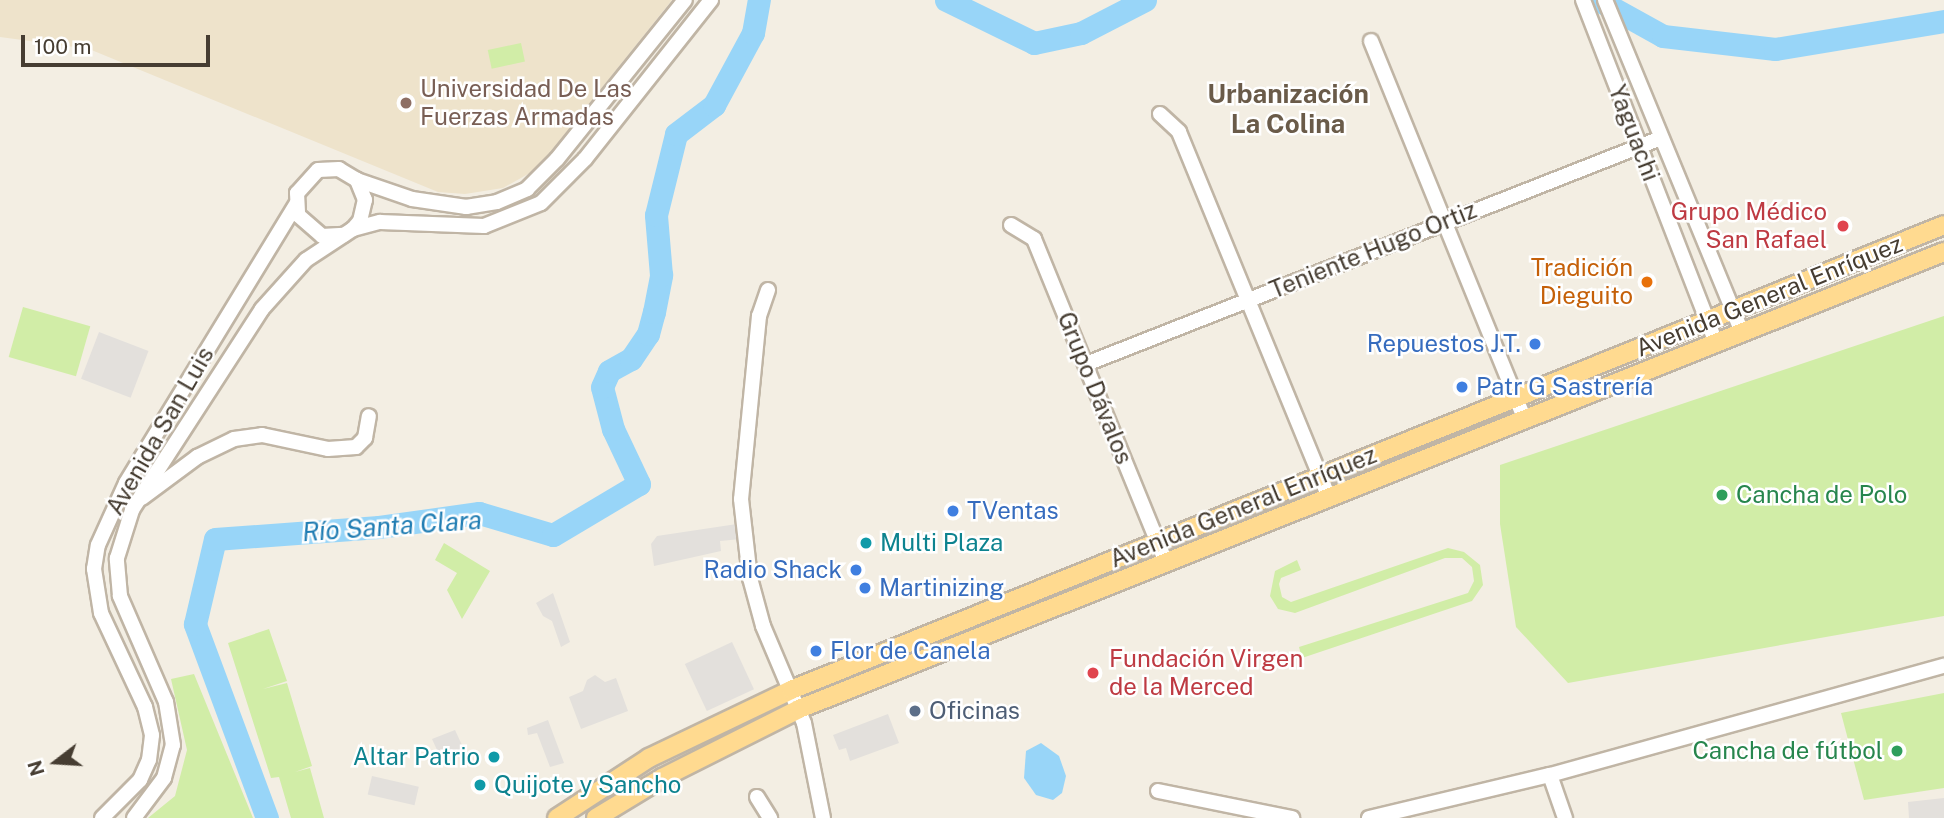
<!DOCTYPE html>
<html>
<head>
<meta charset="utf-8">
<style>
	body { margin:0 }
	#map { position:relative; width:1944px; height:818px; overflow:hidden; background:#f3eee3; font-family:"Public Sans",sans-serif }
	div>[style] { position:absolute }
	.education>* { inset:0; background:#eee3cb }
	.green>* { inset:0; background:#d1eda7; transform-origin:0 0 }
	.parking>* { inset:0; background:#e3e0dc; transform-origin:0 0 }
	.water>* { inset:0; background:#98d5f8 }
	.river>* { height:23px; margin:-11.5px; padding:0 11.5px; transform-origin:11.5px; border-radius:11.5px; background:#98d5f8 }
	.roads { filter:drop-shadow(2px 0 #c0b5a5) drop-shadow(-2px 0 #c0b5a5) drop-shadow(0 2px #c0b5a5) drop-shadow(0 -2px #c0b5a5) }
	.minor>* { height:14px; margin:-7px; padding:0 7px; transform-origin:7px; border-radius:7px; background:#fff }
	.major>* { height:18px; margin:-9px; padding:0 9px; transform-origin:9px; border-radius:9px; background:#ffda90 }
	.dots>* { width:19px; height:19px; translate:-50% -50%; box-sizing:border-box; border:4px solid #fff; border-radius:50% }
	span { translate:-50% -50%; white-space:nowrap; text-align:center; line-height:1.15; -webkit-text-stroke:5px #fff; paint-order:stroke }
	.education-label { font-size:24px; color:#785e54 }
	.left { translate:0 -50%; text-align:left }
	.street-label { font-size:24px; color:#463d32 }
	.health-label { font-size:24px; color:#be3a42 }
	.right { translate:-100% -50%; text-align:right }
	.food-label { font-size:24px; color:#c56008 }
	.shop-label { font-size:24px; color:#366cbe }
	.leisure-label { font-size:24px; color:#27864d }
	.culture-label { font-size:24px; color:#0d838f }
	.service-label { font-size:24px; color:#4e5e75 }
	.neighbourhood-label { font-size:26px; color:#6a5b49; font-weight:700 }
	.water-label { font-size:26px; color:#207db3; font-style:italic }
	.north { position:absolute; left:21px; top:727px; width:70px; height:70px; -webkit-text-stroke:5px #fff; paint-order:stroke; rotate:253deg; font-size:19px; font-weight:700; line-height:28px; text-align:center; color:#463d32 }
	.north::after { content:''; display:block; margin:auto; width:24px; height:32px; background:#463d32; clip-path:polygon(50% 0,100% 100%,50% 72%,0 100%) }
	.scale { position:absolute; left:21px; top:35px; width:189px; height:32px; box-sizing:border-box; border:4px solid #463d32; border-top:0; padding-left:9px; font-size:21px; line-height:24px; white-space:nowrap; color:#463d32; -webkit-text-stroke:5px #fff; paint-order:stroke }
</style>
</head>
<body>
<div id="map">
	<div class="education">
		<i style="clip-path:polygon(0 0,672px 0,537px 169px,503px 188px,465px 194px,438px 192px,89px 49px,0 37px)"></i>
	</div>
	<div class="green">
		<i style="left:521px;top:43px;width:19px;height:34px;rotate:78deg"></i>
		<i style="left:23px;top:307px;width:70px;height:52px;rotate:16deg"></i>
		<i style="clip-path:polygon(1944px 316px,1944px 616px,1568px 683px,1516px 627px,1500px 524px,1500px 465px)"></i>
		<i style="clip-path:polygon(444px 543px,490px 571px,462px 619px,447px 590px,457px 573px,435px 560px)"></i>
		<i style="clip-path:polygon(1448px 548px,1464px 552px,1480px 565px,1483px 585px,1472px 601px,1302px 658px,1299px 647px,1468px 593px,1474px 581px,1472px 567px,1462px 558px,1445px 558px,1295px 613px,1278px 609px,1270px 596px,1275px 571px,1297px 560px,1301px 570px,1281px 578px,1279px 584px,1282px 597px,1291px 602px)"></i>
		<i style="clip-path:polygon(269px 629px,287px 681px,263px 689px,287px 683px,312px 766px,295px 772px,310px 768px,324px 818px,291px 818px,279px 777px,271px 778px,228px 643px)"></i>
		<i style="clip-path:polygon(194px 674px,253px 818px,148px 818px,175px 796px,187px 750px,171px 679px)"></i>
		<i style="clip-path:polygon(1944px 693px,1944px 788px,1864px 800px,1841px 713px)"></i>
	</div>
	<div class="parking">
		<i style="left:99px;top:332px;width:53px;height:50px;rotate:21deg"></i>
		<i style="clip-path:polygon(737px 524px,741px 539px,720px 541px,721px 551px,654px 566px,651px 544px,657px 536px)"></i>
		<i style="clip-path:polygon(553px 593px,570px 642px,561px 647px,552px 621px,543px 616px,536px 603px)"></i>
		<i style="left:732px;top:642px;width:52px;height:52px;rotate:65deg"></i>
		<i style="clip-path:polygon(595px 675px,605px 682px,616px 678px,628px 711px,581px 729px,569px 697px,583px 691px,587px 680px)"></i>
		<i style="clip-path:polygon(888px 714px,899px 743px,850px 761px,846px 748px,839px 750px,833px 735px)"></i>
		<i style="clip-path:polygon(548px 720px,564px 763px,550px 767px,537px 733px,528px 735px,527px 728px)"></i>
		<i style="clip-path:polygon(455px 730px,467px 756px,438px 752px,432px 739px)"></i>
		<i style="left:372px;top:776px;width:48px;height:19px;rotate:13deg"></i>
		<i style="clip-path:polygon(1944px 798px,1944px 818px,1909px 818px,1908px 802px)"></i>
	</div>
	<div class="water">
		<i style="clip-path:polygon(1041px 743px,1059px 756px,1066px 776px,1062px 793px,1053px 800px,1036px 795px,1024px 778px,1026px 751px)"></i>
	</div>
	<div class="river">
		<i style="left:946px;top:0;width:98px;rotate:26deg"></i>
		<i style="left:1034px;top:43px;width:48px;rotate:-12deg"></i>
		<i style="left:1081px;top:33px;width:72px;rotate:-27.3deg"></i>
		<i style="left:1598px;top:0;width:74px;rotate:29deg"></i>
		<i style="left:1663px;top:36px;width:113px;rotate:6.6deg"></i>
		<i style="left:1775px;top:49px;width:171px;rotate:-9.4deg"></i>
		<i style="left:267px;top:818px;width:207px;rotate:-110.4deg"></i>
		<i style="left:195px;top:624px;width:87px;rotate:-76.8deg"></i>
		<i style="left:215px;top:539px;width:164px;rotate:-4.2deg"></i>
		<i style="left:379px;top:527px;width:101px;rotate:-8deg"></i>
		<i style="left:479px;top:513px;width:77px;rotate:16.6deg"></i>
		<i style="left:553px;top:535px;width:100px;rotate:-30.7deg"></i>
		<i style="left:639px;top:484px;width:61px;rotate:-115.3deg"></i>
		<i style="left:613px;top:429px;width:43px;rotate:-104.7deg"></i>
		<i style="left:602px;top:387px;width:17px;rotate:-66deg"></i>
		<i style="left:609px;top:371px;width:25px;rotate:-29deg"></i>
		<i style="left:631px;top:359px;width:30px;rotate:-56deg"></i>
		<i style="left:648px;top:334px;width:23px;rotate:-75deg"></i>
		<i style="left:654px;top:312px;width:38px;rotate:-79deg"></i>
		<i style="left:661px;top:275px;width:60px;rotate:-94.8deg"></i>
		<i style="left:656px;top:215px;width:83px;rotate:-76.1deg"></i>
		<i style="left:676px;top:134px;width:48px;rotate:-37.3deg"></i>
		<i style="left:714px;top:105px;width:82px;rotate:-61.6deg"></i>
		<i style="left:753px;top:33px;width:34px;rotate:-80deg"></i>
	</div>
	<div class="roads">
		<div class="minor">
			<i style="left:1583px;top:0;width:368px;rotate:68.8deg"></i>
			<i style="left:1605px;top:0;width:360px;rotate:67.6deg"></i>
			<i style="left:1371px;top:41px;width:407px;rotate:67.9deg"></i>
			<i style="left:1160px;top:114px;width:26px;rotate:43deg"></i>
			<i style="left:1179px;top:132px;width:396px;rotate:67.7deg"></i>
			<i style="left:357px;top:180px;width:58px;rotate:19.1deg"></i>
			<i style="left:412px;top:199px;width:55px;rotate:8.4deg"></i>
			<i style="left:466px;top:207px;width:31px;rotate:-9deg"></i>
			<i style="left:497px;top:202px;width:33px;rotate:-23deg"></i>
			<i style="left:527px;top:189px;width:42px;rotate:-45deg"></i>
			<i style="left:557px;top:159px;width:204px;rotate:-51.2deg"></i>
			<i style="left:1011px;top:225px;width:27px;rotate:31deg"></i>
			<i style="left:1034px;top:239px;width:350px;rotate:67.8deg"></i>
			<i style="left:353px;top:229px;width:28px;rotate:-15deg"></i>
			<i style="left:380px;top:222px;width:104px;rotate:2.2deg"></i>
			<i style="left:484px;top:226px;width:61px;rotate:-22deg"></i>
			<i style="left:541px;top:203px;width:62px;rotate:-45deg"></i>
			<i style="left:585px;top:159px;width:203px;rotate:-51.6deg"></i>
			<i style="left:768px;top:290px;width:28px;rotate:109deg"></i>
			<i style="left:759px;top:316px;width:184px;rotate:95.6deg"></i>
			<i style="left:741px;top:499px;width:80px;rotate:83.5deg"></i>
			<i style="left:750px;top:578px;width:50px;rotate:74.8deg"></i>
			<i style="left:763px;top:626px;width:105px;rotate:67.1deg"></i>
			<i style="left:804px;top:723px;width:97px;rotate:78.7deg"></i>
			<i style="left:1086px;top:364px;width:618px;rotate:-21.46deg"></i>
			<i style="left:142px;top:498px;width:69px;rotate:-36.7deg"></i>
			<i style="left:197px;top:457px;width:41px;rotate:-25.9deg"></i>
			<i style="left:234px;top:439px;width:28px;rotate:-8deg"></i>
			<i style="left:262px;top:435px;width:67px;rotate:12deg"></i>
			<i style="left:328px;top:449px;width:28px;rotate:-4deg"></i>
			<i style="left:356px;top:447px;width:13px;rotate:-45deg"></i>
			<i style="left:365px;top:438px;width:22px;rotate:-80deg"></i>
			<i style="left:1550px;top:775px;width:46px;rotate:70.8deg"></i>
			<i style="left:1158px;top:791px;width:137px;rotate:11.4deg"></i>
			<i style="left:757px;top:797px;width:25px;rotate:58deg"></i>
			<i style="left:102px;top:818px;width:54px;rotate:-45deg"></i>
			<i style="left:140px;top:780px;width:22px;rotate:-66deg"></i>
			<i style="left:149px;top:760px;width:25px;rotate:-83deg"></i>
			<i style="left:152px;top:735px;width:29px;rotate:-104deg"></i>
			<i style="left:145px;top:707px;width:104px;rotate:-115.1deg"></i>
			<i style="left:101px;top:613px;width:45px;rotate:-99deg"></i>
			<i style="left:94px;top:569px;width:24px;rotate:-81deg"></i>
			<i style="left:98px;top:545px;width:68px;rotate:-65.7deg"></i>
			<i style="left:126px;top:483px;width:327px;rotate:-58.6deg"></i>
			<i style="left:134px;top:818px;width:50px;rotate:-53.1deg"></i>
			<i style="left:164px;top:778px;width:34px;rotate:-75deg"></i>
			<i style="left:173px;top:745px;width:44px;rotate:-99.2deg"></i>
			<i style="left:166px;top:702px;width:116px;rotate:-113.5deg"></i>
			<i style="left:120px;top:596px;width:38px;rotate:-95deg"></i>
			<i style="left:117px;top:558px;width:50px;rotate:-72.6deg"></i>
			<i style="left:132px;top:510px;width:239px;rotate:-57.1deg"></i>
			<i style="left:262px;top:309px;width:66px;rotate:-48.1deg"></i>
			<i style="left:306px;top:260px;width:56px;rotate:-33.4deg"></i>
			<i style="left:353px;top:229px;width:11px;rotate:-49deg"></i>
			<i style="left:360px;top:221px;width:22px;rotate:-77deg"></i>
			<i style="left:365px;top:200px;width:22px;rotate:-112deg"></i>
			<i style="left:357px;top:180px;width:21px;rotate:-149deg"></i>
			<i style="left:339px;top:169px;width:21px;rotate:177deg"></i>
			<i style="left:318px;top:170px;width:31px;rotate:132deg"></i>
			<i style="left:297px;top:193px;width:22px;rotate:87deg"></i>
			<i style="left:298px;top:215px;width:32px;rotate:41deg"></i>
			<i style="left:322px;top:236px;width:22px;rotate:-3deg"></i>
			<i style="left:1369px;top:818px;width:186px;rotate:-13.4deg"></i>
			<i style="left:1550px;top:775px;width:409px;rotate:-15.5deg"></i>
		</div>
		<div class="major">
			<i style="left:557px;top:818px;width:110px;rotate:-33.1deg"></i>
			<i style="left:649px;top:758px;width:157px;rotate:-25.6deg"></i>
			<i style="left:791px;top:690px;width:1243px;rotate:-21.96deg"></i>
			<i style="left:596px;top:818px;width:77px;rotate:-31.2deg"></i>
			<i style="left:662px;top:778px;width:153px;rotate:-26.7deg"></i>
			<i style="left:799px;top:709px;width:1233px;rotate:-21.76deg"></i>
		</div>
	</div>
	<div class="dots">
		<i style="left:406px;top:103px;background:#8d6e63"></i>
		<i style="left:1843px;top:226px;background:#e0444e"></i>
		<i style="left:1647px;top:282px;background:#e8710a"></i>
		<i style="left:1535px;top:344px;background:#3f7fe0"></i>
		<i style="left:1462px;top:387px;background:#3f7fe0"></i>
		<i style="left:1722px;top:495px;background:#2e9e5b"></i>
		<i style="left:953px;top:511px;background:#3f7fe0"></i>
		<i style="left:866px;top:543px;background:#0f9aa8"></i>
		<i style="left:856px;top:570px;background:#3f7fe0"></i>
		<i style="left:865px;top:588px;background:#3f7fe0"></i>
		<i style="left:816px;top:651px;background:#3f7fe0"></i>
		<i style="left:1093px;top:673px;background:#e0444e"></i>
		<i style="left:915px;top:711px;background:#5c6f8a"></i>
		<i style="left:1897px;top:751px;background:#2e9e5b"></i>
		<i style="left:494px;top:757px;background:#0f9aa8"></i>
		<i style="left:480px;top:785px;background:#0f9aa8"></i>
	</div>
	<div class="education-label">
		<span class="left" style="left:420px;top:103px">Universidad De Las<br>Fuerzas Armadas</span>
	</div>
	<div class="street-label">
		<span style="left:1634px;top:133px;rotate:69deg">Yaguachi</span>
		<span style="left:1373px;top:250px;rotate:-22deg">Teniente Hugo Ortiz</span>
		<span style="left:1769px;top:296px;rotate:-22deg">Avenida General Enríquez</span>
		<span style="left:1095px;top:388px;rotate:68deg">Grupo Dávalos</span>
		<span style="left:160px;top:431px;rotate:-60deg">Avenida San Luis</span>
		<span style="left:1243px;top:507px;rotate:-22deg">Avenida General Enríquez</span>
	</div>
	<div class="health-label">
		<span class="right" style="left:1827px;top:226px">Grupo Médico<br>San Rafael</span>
		<span class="left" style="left:1109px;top:673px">Fundación Virgen<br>de la Merced</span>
	</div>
	<div class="food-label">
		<span class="right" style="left:1633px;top:282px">Tradición<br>Dieguito</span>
	</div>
	<div class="shop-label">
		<span class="right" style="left:1521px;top:344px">Repuestos J.T.</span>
		<span class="left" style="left:1476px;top:387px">Patr G Sastrería</span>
		<span class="left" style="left:967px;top:511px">TVentas</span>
		<span class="right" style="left:842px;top:570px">Radio Shack</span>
		<span class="left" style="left:879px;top:588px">Martinizing</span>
		<span class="left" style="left:830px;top:651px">Flor de Canela</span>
	</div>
	<div class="leisure-label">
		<span class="left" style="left:1736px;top:495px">Cancha de Polo</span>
		<span class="right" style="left:1883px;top:751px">Cancha de fútbol</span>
	</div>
	<div class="culture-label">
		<span class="left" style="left:880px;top:543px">Multi Plaza</span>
		<span class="right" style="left:480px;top:757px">Altar Patrio</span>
		<span class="left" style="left:494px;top:785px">Quijote y Sancho</span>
	</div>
	<div class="service-label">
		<span class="left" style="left:929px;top:711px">Oficinas</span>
	</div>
	<div class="neighbourhood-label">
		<span style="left:1288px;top:109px">Urbanización<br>La Colina</span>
	</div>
	<div class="water-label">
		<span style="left:392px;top:526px;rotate:-4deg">Río Santa Clara</span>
	</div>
	<div class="north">N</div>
	<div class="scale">100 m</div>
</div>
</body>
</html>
